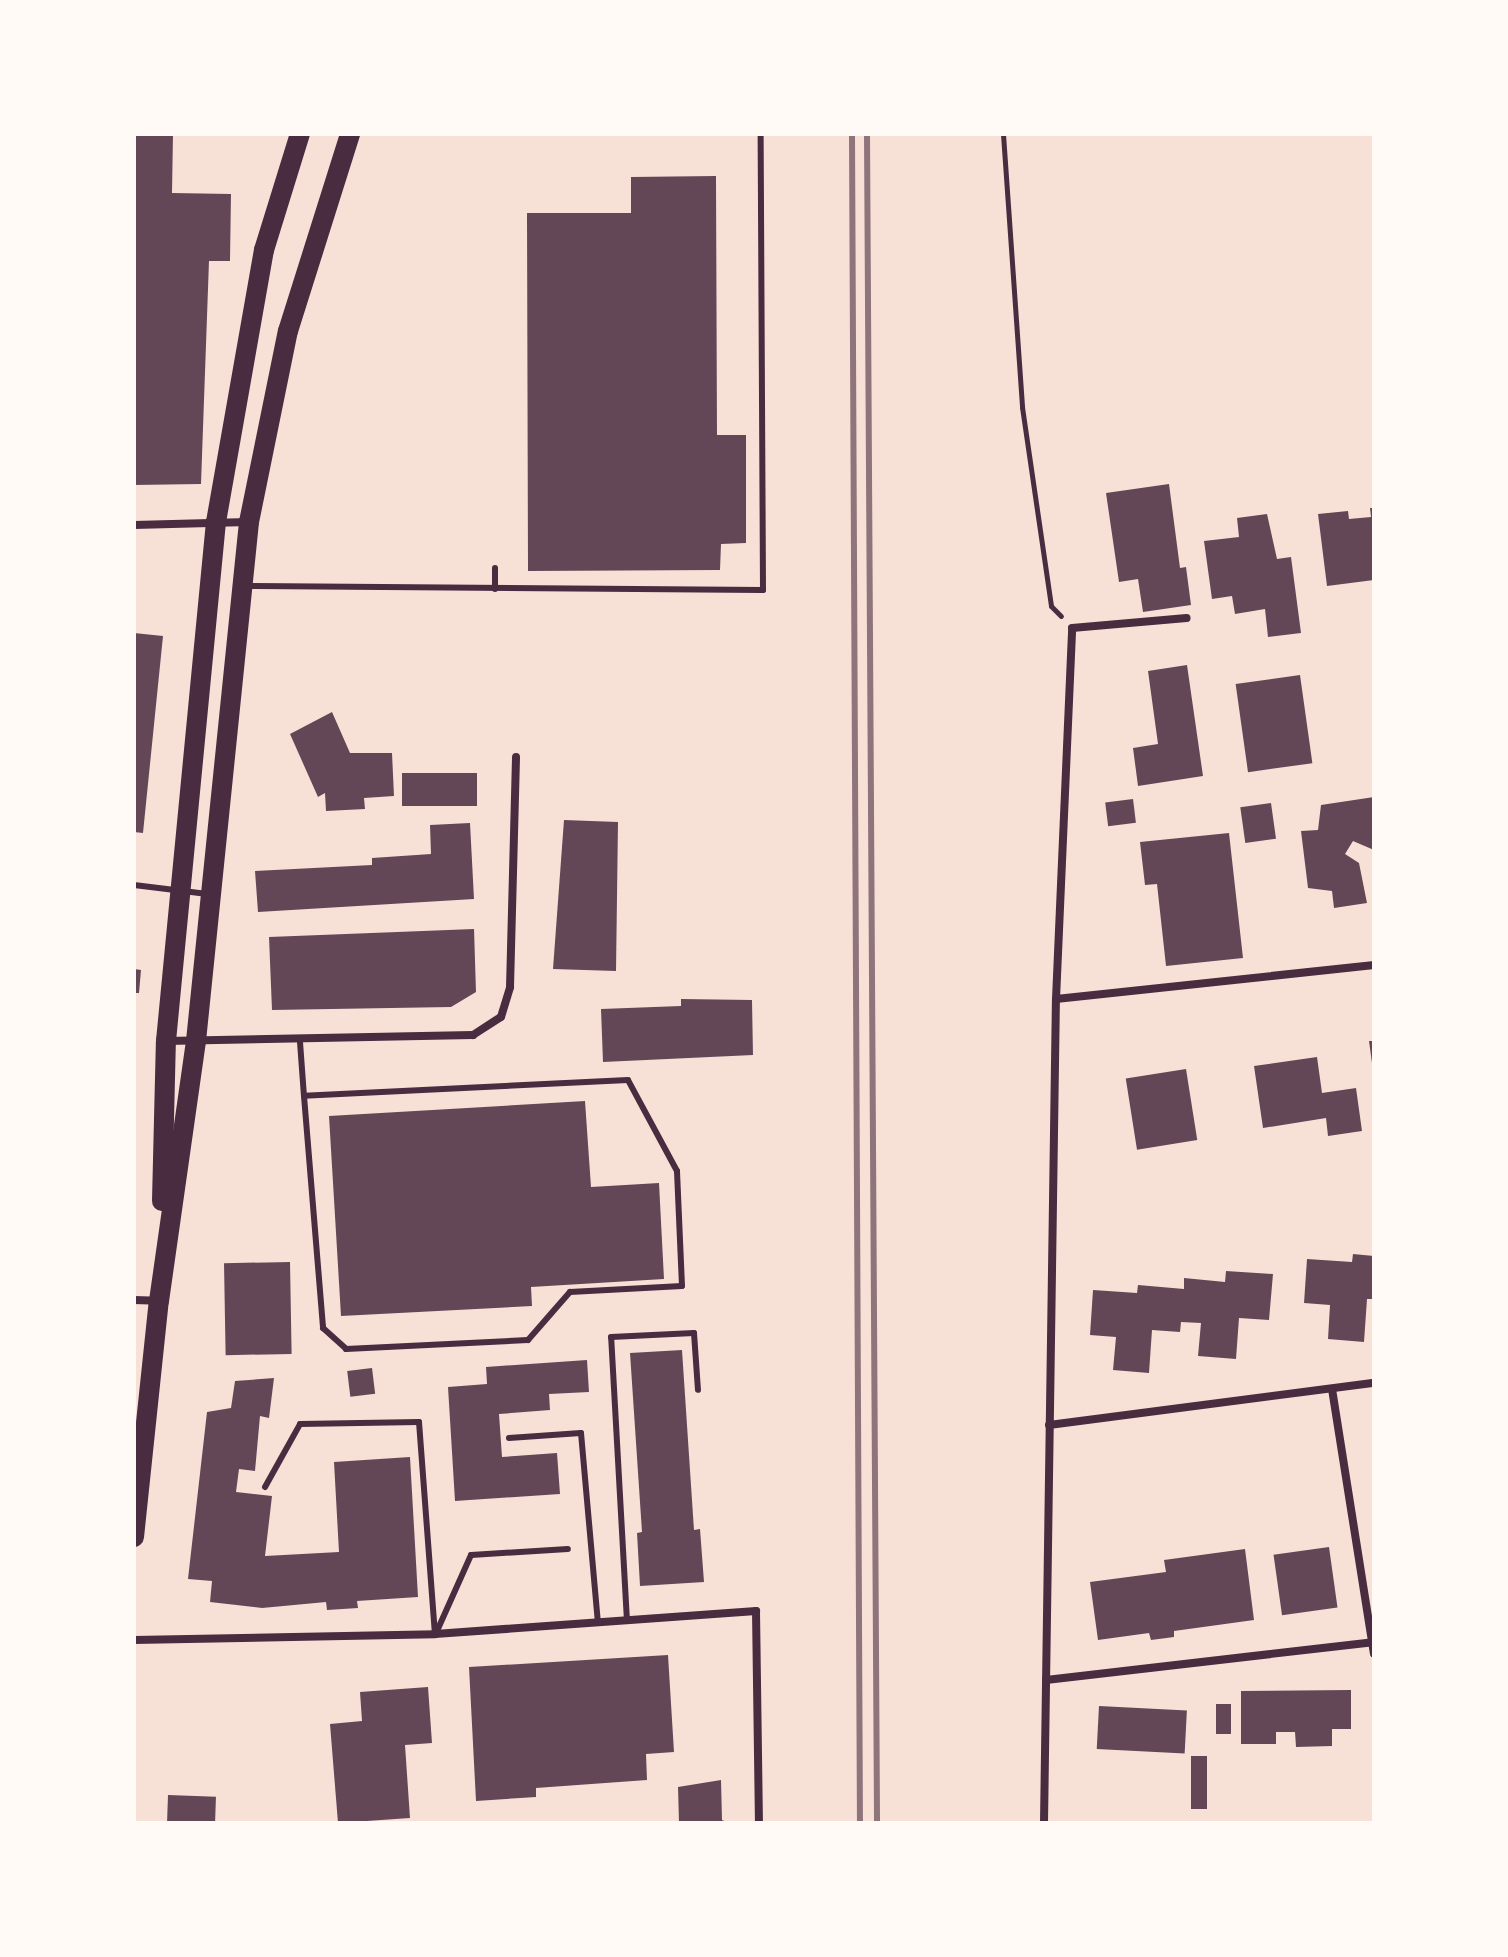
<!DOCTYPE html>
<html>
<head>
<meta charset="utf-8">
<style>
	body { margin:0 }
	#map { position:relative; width:1508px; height:1957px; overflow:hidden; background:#f7e1d7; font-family:Manrope,sans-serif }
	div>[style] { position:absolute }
	.building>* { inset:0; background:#644757; transform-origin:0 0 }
	.path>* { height:5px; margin:-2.5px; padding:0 2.5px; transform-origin:2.5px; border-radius:2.5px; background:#4a2c40 }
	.service>* { height:6px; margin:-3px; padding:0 3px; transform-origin:3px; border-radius:3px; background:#4a2c40 }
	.minor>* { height:8px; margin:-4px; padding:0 4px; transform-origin:4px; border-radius:4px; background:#4a2c40 }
	.primary>* { height:20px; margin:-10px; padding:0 10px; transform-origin:10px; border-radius:10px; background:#4a2c40 }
	.rail>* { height:6px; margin:-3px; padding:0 3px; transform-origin:3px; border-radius:3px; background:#8f747c }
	span { translate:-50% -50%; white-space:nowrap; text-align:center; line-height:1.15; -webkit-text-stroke:8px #fffaf5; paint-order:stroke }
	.frame { position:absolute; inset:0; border:136px solid #fffaf5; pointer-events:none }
</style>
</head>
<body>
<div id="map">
	<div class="building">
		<i style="clip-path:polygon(134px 134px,173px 134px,172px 193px,231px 194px,230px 261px,209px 261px,201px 484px,134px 485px)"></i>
		<i style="clip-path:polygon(716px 176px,717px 435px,746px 435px,746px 543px,721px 544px,720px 570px,528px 571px,527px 213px,631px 213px,631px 177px)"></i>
		<i style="clip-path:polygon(1169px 484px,1180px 568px,1186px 567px,1191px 605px,1143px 612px,1138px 579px,1119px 582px,1106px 493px)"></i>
		<i style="clip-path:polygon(1370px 508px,1374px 508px,1374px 580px,1327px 586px,1318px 514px,1348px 511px,1349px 519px,1371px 517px)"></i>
		<i style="clip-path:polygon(1267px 514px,1277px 559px,1291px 557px,1301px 633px,1268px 637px,1265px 609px,1235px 614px,1232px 596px,1212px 599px,1204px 541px,1239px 537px,1237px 518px)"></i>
		<i style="clip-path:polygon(134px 633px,163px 636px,143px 833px,134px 832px)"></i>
		<i style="clip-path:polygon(1187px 665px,1203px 776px,1138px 786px,1133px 748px,1158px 744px,1148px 671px)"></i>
		<i style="left:1300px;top:675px;width:89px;height:65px;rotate:82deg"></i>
		<i style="clip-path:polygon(332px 712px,350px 753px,392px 753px,394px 796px,364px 798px,365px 809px,326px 811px,325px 793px,318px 797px,290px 734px)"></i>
		<i style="left:402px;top:773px;width:75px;height:33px"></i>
		<i style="clip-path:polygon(1374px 797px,1374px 850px,1353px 841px,1345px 854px,1359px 863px,1367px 903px,1334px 908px,1332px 891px,1308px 888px,1301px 831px,1318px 830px,1321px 805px)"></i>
		<i style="left:1133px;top:799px;width:24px;height:28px;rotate:83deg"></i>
		<i style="left:1271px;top:803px;width:36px;height:31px;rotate:82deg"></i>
		<i style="clip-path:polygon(564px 820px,618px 822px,616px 971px,553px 969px)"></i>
		<i style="clip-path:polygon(470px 823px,474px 899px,258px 912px,255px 871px,372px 865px,372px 858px,431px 854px,430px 825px)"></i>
		<i style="clip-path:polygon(1229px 833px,1243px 958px,1166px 966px,1157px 884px,1145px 885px,1140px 842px)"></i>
		<i style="clip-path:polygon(474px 929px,476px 992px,451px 1007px,272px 1010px,269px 937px)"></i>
		<i style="clip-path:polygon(134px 969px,141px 970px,139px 993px,134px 993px)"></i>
		<i style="clip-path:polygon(681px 999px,752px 1000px,753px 1055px,603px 1062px,601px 1009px,681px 1006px)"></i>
		<i style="clip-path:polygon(1369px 1041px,1374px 1041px,1374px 1063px,1372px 1063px)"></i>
		<i style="clip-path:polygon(1317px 1057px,1322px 1093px,1356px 1088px,1362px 1131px,1328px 1136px,1326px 1118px,1263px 1128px,1254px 1066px)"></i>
		<i style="left:1186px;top:1069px;width:72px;height:61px;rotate:81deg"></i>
		<i style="clip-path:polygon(585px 1101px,591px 1187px,659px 1183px,664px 1279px,531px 1287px,532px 1306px,341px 1316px,329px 1116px)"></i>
		<i style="clip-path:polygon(1353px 1254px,1374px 1256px,1374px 1299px,1367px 1299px,1364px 1342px,1328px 1339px,1330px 1305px,1304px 1303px,1307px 1259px,1352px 1262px)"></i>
		<i style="left:290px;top:1262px;width:92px;height:66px;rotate:89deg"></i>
		<i style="clip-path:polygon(1226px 1271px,1273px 1274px,1269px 1320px,1239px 1318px,1236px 1359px,1198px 1356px,1201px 1323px,1181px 1322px,1180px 1332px,1152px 1330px,1149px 1373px,1113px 1370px,1116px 1337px,1090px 1335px,1093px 1290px,1137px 1293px,1138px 1285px,1184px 1289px,1184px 1278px,1225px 1282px)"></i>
		<i style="clip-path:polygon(682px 1350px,694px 1530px,700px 1529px,704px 1582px,640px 1586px,637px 1533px,642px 1532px,630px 1353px)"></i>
		<i style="clip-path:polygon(587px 1360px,589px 1392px,549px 1394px,550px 1410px,499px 1414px,502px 1457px,557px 1453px,560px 1494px,455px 1501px,448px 1387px,487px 1384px,486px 1367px)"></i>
		<i style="left:372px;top:1368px;width:26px;height:25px;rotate:83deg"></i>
		<i style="clip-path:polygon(274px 1378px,269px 1418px,260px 1416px,255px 1471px,239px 1469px,236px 1492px,272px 1496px,265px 1556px,339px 1552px,334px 1462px,410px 1457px,418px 1597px,357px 1601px,358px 1608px,327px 1610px,326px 1602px,262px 1608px,210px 1602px,212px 1581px,188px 1579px,207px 1412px,231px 1408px,235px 1381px)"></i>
		<i style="left:1329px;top:1547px;width:61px;height:56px;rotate:82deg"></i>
		<i style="clip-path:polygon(1245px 1549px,1254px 1620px,1174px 1631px,1174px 1637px,1151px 1640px,1149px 1633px,1098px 1640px,1090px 1582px,1166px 1572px,1164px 1560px)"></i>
		<i style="clip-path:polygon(668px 1655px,674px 1752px,646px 1754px,647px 1780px,536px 1788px,536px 1797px,476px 1801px,469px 1667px)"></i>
		<i style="clip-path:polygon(428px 1687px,432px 1743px,405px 1745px,410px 1818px,338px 1823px,330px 1724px,362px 1721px,360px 1692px)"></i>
		<i style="clip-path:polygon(1351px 1690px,1351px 1729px,1332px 1729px,1332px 1746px,1296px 1747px,1295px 1732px,1276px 1732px,1276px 1744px,1241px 1744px,1241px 1691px)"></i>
		<i style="left:1216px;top:1704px;width:15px;height:30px"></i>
		<i style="left:1099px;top:1706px;width:88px;height:43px;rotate:3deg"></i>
		<i style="left:1191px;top:1756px;width:16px;height:53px"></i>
		<i style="clip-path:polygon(721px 1780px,722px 1820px,729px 1823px,679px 1823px,678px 1787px)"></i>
		<i style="left:168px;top:1795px;width:48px;height:28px;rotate:2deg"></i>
	</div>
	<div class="path">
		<i style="left:1003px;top:134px;width:274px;rotate:86deg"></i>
		<i style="left:1022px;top:407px;width:201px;rotate:81.7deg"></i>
		<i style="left:1051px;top:606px;width:14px;rotate:45deg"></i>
	</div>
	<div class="service">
		<i style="left:246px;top:586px;width:517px;rotate:0.44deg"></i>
		<i style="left:763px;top:590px;width:456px;rotate:-90.3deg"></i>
		<i style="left:495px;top:589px;width:21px;rotate:-90deg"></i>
		<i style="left:134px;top:885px;width:74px;rotate:7deg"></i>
		<i style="left:300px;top:1042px;width:54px;rotate:85.8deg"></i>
		<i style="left:304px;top:1096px;width:233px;rotate:85.3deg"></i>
		<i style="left:323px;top:1328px;width:31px;rotate:42deg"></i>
		<i style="left:346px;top:1349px;width:182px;rotate:-2.8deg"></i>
		<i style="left:528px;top:1340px;width:64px;rotate:-48.8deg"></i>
		<i style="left:570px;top:1292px;width:112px;rotate:-3.1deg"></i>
		<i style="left:682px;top:1286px;width:115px;rotate:-92.5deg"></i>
		<i style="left:677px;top:1171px;width:103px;rotate:-118.3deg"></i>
		<i style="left:628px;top:1080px;width:324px;rotate:177.2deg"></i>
		<i style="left:509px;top:1438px;width:72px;rotate:-4deg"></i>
		<i style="left:581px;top:1433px;width:190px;rotate:84.9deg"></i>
		<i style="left:265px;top:1487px;width:72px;rotate:-60.9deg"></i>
		<i style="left:300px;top:1424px;width:119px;rotate:-1deg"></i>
		<i style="left:419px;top:1422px;width:213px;rotate:85.7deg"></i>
		<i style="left:627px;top:1621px;width:284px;rotate:-93.2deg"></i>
		<i style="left:611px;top:1337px;width:83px;rotate:-2.8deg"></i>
		<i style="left:694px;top:1333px;width:57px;rotate:86deg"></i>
		<i style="left:437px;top:1631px;width:83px;rotate:-65.9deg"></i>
		<i style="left:471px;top:1555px;width:97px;rotate:-3.5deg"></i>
	</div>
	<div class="minor">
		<i style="left:134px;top:525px;width:114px;rotate:-1.5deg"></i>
		<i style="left:1056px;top:999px;width:320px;rotate:-6.1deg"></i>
		<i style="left:166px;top:1041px;width:307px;rotate:-1.1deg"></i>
		<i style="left:473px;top:1035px;width:33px;rotate:-33deg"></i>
		<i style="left:501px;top:1017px;width:31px;rotate:-73deg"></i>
		<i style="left:510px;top:987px;width:230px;rotate:-88.5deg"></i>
		<i style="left:134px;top:1300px;width:24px;rotate:2deg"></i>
		<i style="left:1332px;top:1389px;width:268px;rotate:81deg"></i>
		<i style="left:1049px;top:1425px;width:328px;rotate:-7.4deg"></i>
		<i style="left:134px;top:1640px;width:301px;rotate:-1.1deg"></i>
		<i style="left:435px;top:1634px;width:322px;rotate:-4.1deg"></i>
		<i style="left:756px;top:1611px;width:212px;rotate:89.2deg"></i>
		<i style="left:1046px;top:1680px;width:329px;rotate:-6.6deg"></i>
		<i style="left:1044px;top:1823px;width:824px;rotate:-89.17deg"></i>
		<i style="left:1056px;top:999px;width:371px;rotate:-87.5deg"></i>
		<i style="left:1072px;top:628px;width:115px;rotate:-5deg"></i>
	</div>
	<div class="primary">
		<i style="left:162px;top:1201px;width:160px;rotate:-88.6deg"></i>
		<i style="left:166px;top:1041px;width:521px;rotate:-84.5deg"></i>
		<i style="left:216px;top:522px;width:276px;rotate:-80deg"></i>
		<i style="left:264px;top:250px;width:121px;rotate:-72.8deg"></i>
		<i style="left:134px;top:1537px;width:237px;rotate:-84deg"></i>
		<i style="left:159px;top:1301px;width:263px;rotate:-81.9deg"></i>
		<i style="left:196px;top:1041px;width:522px;rotate:-84.17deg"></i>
		<i style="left:249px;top:522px;width:195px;rotate:-78.5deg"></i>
		<i style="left:288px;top:331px;width:207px;rotate:-72.5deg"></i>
	</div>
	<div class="rail">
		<i style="left:852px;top:134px;width:1689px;rotate:89.73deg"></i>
		<i style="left:867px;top:134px;width:1689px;rotate:89.66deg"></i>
	</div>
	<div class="frame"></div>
</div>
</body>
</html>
